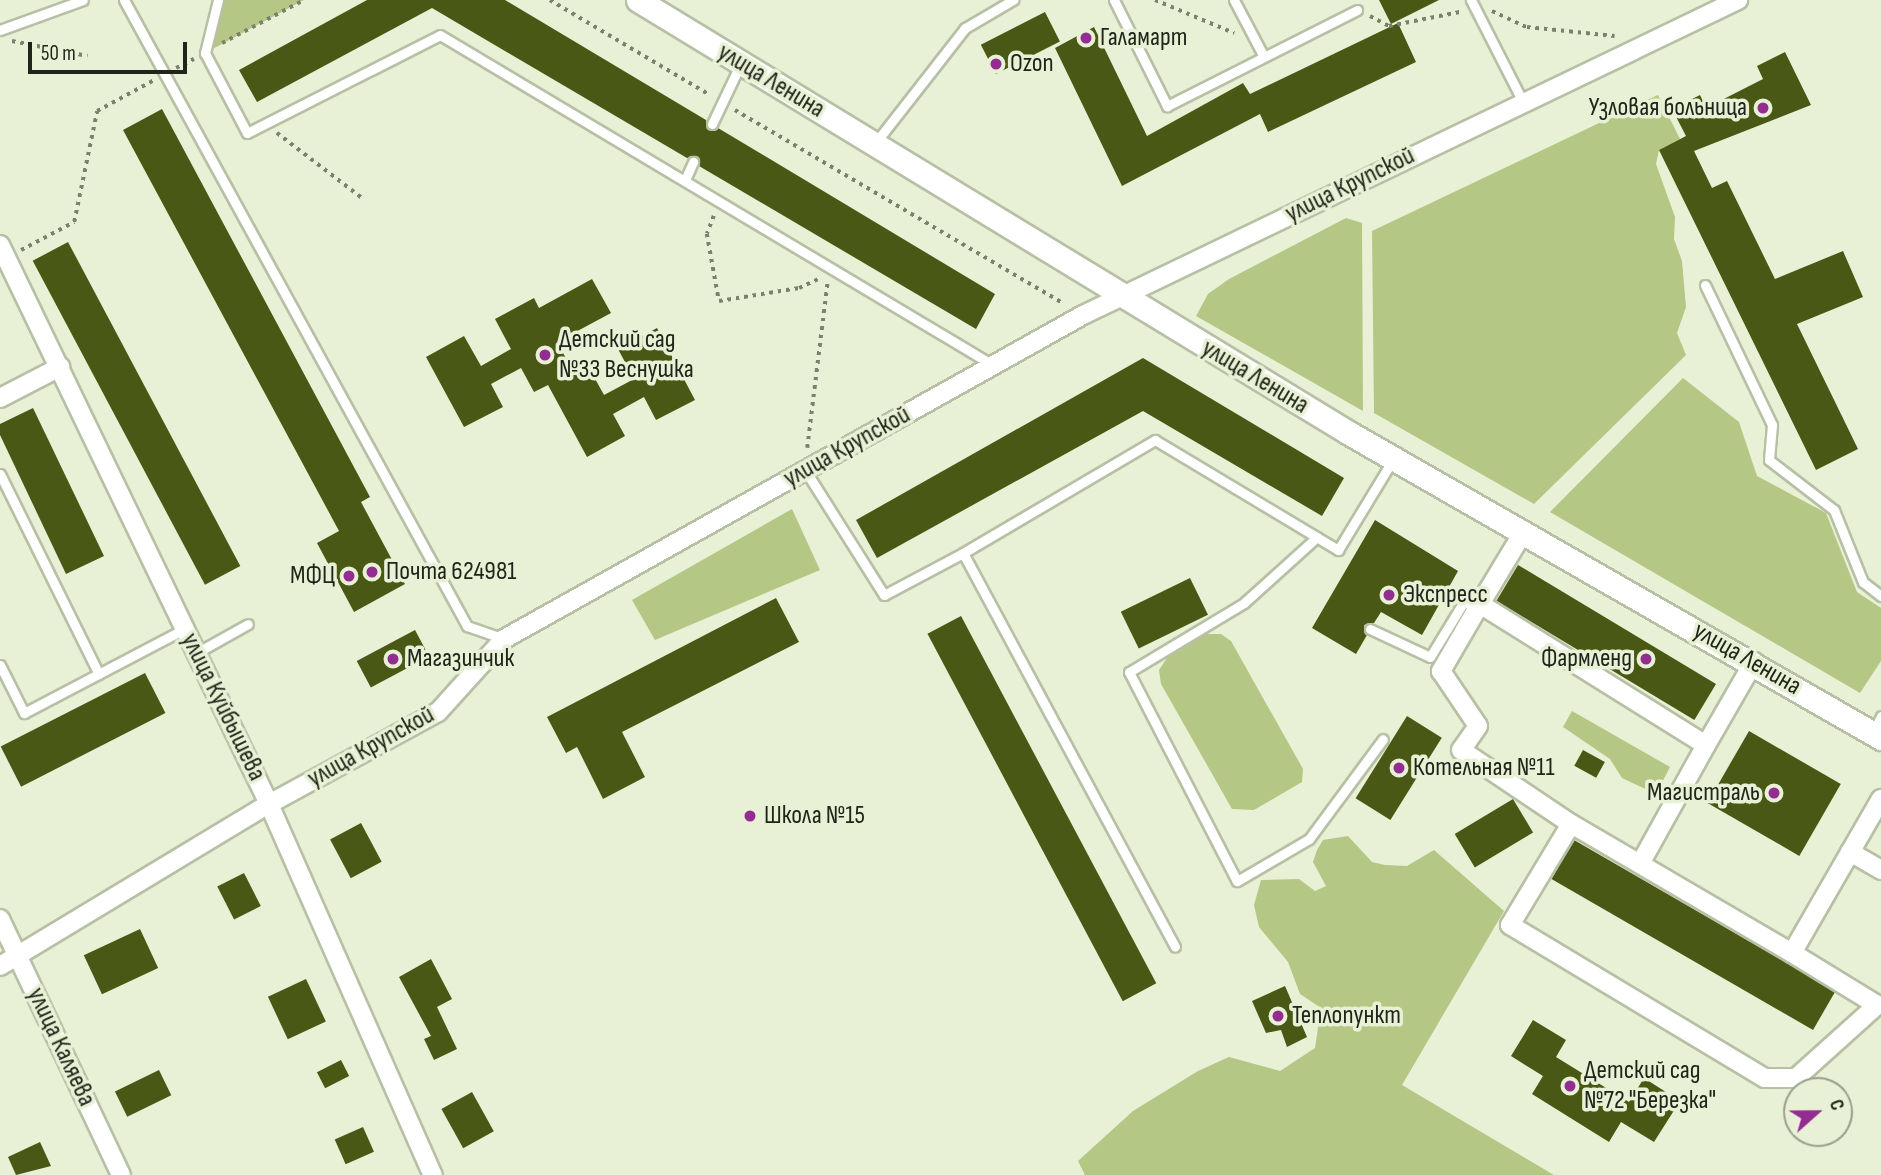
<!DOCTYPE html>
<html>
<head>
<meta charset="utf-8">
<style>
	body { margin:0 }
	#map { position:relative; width:1881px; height:1175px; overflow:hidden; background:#e8f1d5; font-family:"Sofia Sans Condensed",sans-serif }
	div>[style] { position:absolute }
	.green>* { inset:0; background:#b4c785 }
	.building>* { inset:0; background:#495814; transform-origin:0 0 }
	.path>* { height:3.5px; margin-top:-1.75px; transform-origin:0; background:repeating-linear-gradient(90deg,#7c816f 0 3.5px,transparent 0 8.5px) }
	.roads { filter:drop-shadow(2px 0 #b7c0a5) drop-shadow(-2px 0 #b7c0a5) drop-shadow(0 2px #b7c0a5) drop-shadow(0 -2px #b7c0a5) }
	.service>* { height:9px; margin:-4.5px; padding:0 4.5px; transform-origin:4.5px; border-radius:4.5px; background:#fff }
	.minor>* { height:18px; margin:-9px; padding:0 9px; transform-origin:9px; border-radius:9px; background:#fff }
	.tertiary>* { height:23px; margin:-11.5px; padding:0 11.5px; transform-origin:11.5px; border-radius:11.5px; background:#fff }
	.dots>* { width:19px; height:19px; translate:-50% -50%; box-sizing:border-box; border:4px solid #e8f1d5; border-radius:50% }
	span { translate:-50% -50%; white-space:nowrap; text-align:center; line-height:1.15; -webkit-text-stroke:7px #e8f1d5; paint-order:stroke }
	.poi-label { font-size:26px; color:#21241a }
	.left { translate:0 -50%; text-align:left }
	.right { translate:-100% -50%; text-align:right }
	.street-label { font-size:26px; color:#21241a }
	.north { position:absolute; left:1783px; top:1077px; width:70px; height:70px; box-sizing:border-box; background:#e8f1d5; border:2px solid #989f8a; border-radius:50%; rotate:69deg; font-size:19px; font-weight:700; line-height:28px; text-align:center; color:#21241a }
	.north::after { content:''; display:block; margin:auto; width:24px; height:32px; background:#942d91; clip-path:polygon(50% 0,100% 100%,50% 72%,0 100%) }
	.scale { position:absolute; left:28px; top:42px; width:159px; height:32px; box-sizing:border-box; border:4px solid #21241a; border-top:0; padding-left:9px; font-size:21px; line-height:24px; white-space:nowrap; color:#21241a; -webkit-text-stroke:5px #e8f1d5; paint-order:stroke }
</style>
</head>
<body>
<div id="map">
	<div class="green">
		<i style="clip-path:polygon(218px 0,304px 0,205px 53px)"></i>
		<i style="clip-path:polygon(1658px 95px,1680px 139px,1659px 150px,1656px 164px,1675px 217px,1674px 239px,1682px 261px,1686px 307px,1677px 333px,1686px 355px,1534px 504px,1374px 413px,1372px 231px)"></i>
		<i style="clip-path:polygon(1346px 218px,1362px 223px,1363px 411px,1196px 316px,1208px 294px,1229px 279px)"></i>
		<i style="clip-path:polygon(1683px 378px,1739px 422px,1757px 476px,1826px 513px,1857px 592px,1881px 608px,1881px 661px,1860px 693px,1550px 512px)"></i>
		<i style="clip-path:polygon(792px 509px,820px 570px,655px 640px,632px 600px)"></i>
		<i style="clip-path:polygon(1203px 634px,1221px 634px,1231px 641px,1303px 769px,1302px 782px,1254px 810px,1232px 809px,1161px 684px,1159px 670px,1167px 658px)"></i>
		<i style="clip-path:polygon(1572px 711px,1670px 767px,1656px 794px,1622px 778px,1610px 759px,1563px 727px)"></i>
		<i style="clip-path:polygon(1348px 836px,1372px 862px,1385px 865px,1407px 866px,1434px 850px,1504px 911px,1402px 1085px,1554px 1175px,1085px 1175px,1078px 1161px,1133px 1111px,1198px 1071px,1229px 1057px,1280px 1071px,1315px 1048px,1321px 1008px,1300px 994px,1288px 962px,1259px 927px,1254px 905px,1261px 880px,1299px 879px,1315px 891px,1326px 886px,1313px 862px,1317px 850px,1323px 840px)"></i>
	</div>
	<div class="building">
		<i style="clip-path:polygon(367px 0,505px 0,706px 120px,708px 130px,718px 128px,995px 294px,976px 329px,699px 166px,696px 156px,687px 158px,432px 8px,257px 102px,239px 70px)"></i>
		<i style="clip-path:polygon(1379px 0,1439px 0,1391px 24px)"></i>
		<i style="left:1045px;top:12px;width:33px;height:72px;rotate:63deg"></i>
		<i style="clip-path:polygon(1398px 23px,1416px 62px,1268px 132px,1260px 114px,1122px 186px,1055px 48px,1094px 27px,1147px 136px,1243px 83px,1250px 94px)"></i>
		<i style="clip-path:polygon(1785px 52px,1811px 105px,1694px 151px,1712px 188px,1727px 181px,1775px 279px,1843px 251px,1863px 297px,1797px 324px,1858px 449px,1816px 470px,1659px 150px,1686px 136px,1672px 109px,1700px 95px,1706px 108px,1763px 79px,1757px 66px)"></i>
		<i style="clip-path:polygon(162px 109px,370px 497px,361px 502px,405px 584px,354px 612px,317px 543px,339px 531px,123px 130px)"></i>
		<i style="left:68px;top:242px;width:367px;height:40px;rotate:62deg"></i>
		<i style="clip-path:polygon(592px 279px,611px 313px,557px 342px,573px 371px,587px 364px,604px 395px,634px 379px,618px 349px,657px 328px,695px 400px,656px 420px,644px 397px,613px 414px,625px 436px,587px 457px,548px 385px,534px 392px,521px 368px,491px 384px,503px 407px,464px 427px,426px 357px,464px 336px,481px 366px,511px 349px,495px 319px,534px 298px,539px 308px)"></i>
		<i style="clip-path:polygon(1143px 358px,1344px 478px,1322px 516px,1143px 411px,877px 558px,856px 520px)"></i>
		<i style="clip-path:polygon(33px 408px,104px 556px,66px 574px,0 435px,0 424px)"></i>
		<i style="clip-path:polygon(1375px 520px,1458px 571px,1422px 635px,1381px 612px,1374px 623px,1364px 625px,1367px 635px,1356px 654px,1312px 628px)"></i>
		<i style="left:1518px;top:565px;width:231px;height:42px;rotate:31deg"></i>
		<i style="left:1190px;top:578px;width:41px;height:77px;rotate:64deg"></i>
		<i style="clip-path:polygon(776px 598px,799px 642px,622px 732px,645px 777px,603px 799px,577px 747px,566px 753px,547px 717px)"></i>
		<i style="left:961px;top:616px;width:416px;height:38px;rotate:62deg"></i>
		<i style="left:415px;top:630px;width:30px;height:66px;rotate:62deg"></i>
		<i style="left:145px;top:673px;width:45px;height:162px;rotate:63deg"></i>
		<i style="left:1407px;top:716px;width:41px;height:97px;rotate:32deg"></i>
		<i style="left:1749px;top:731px;width:106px;height:83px;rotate:30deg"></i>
		<i style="left:1583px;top:750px;width:25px;height:18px;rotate:29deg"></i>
		<i style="left:1513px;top:799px;width:39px;height:68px;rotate:59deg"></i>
		<i style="left:361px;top:823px;width:44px;height:35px;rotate:62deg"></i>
		<i style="left:1574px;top:840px;width:302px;height:45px;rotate:30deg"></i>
		<i style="left:244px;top:873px;width:37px;height:30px;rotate:63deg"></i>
		<i style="left:140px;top:929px;width:43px;height:62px;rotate:65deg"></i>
		<i style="clip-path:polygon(431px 959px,452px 999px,437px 1007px,457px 1049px,434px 1060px,424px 1039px,431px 1036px,399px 977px)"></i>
		<i style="left:306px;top:979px;width:47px;height:42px;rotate:65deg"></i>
		<i style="clip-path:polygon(1285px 986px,1307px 1037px,1287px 1047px,1281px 1030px,1266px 1033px,1252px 1001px)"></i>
		<i style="clip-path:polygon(1533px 1020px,1566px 1040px,1556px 1057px,1629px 1102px,1644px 1078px,1680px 1101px,1654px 1142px,1621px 1122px,1609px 1142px,1532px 1094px,1543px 1076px,1511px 1056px)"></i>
		<i style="left:341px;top:1060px;width:18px;height:27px;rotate:63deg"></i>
		<i style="left:159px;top:1070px;width:28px;height:49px;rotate:64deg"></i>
		<i style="left:472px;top:1092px;width:45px;height:35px;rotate:61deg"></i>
		<i style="left:363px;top:1127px;width:27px;height:31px;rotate:66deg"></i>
		<i style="clip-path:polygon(40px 1142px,51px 1166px,16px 1175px,8px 1157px)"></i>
	</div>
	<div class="path">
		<i style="left:550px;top:0;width:186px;rotate:30.7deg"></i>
		<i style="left:1155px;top:0;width:86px;rotate:22.7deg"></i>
		<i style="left:1492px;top:11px;width:38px;rotate:25deg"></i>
		<i style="left:1527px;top:27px;width:88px;rotate:5.8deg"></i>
		<i style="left:1370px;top:16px;width:21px;rotate:28deg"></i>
		<i style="left:1389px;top:26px;width:72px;rotate:-11.2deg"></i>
		<i style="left:12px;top:41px;width:77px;rotate:11.2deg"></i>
		<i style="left:222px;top:43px;width:93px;rotate:-27.7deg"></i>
		<i style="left:176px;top:68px;width:20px;rotate:-27deg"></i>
		<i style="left:735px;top:110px;width:381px;rotate:30.5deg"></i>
		<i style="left:277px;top:133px;width:107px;rotate:37.4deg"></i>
		<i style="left:714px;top:216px;width:19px;rotate:111deg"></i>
		<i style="left:707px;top:234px;width:68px;rotate:79.8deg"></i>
		<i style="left:719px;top:301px;width:81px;rotate:-9.2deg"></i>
		<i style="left:799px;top:288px;width:23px;rotate:-25deg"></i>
		<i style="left:21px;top:250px;width:60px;rotate:-27.8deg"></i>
		<i style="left:74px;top:222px;width:113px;rotate:-78.3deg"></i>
		<i style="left:97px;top:111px;width:65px;rotate:-28.5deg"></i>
		<i style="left:807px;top:448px;width:165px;rotate:-83deg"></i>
	</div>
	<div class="roads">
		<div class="service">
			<i style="left:124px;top:0;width:714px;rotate:61.28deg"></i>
			<i style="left:467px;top:626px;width:39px;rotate:19deg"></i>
			<i style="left:218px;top:0;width:55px;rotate:103.8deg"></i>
			<i style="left:205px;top:53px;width:90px;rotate:62.3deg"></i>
			<i style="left:247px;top:133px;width:216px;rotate:-26.9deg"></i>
			<i style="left:440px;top:35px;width:644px;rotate:30.83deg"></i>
			<i style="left:1114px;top:0;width:119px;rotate:63.4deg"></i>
			<i style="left:1167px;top:106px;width:213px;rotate:-26.8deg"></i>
			<i style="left:1234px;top:0;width:64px;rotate:62.2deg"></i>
			<i style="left:1471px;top:0;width:112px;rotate:63deg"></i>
			<i style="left:0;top:30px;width:88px;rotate:-19.9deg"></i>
			<i style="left:712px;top:124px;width:68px;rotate:-64.6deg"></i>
			<i style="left:876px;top:142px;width:145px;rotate:-52deg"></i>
			<i style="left:965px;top:28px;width:56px;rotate:-30.3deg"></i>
			<i style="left:685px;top:180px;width:20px;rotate:-66deg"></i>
			<i style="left:1705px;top:285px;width:155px;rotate:64.4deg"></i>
			<i style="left:1772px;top:425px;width:35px;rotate:95deg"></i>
			<i style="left:1769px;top:460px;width:82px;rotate:37.6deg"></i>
			<i style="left:1834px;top:510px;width:78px;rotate:68.1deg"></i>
			<i style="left:1863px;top:582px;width:23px;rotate:38deg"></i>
			<i style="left:805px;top:470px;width:148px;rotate:57.7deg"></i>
			<i style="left:884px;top:595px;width:89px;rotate:-28deg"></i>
			<i style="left:963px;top:553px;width:447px;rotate:61.7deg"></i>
			<i style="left:0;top:474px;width:223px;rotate:63.7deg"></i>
			<i style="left:1317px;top:537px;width:98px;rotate:137.9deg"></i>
			<i style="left:1244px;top:603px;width:134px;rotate:149deg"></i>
			<i style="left:1129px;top:672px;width:235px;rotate:62.7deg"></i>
			<i style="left:1237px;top:881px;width:83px;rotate:-30.3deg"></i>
			<i style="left:1309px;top:839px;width:124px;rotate:-53.5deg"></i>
			<i style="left:963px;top:553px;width:223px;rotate:-30.5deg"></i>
			<i style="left:1155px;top:440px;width:214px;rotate:31deg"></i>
			<i style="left:1338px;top:550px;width:108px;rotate:-58.7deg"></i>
			<i style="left:1370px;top:629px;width:66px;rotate:25deg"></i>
			<i style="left:1430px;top:657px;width:63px;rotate:-58.6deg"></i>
			<i style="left:1463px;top:603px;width:17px;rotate:3deg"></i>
			<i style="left:198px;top:652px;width:57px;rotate:-29.2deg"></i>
			<i style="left:0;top:665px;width:54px;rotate:63.4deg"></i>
			<i style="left:24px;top:713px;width:183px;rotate:-27.7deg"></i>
			<i style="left:1873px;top:732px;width:18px;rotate:-63deg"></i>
		</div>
		<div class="minor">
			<i style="left:0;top:245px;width:620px;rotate:64.3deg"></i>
			<i style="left:269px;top:804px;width:406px;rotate:66.2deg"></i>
			<i style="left:0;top:398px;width:68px;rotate:-27.3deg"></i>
			<i style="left:1524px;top:531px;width:85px;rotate:121.1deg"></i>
			<i style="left:1480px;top:604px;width:266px;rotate:32deg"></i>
			<i style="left:1706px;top:745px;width:96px;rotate:-60deg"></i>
			<i style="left:1480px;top:604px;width:78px;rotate:120.2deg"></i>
			<i style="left:1441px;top:671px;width:66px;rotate:56.1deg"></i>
			<i style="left:1478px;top:726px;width:29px;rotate:125deg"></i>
			<i style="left:1461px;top:750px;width:133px;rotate:33.9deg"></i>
			<i style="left:1850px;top:852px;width:36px;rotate:30deg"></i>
			<i style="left:1640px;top:864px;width:136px;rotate:-61deg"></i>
			<i style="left:0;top:919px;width:283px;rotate:64.7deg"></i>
			<i style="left:1792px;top:953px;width:256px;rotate:-149.7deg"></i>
			<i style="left:1571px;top:824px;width:118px;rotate:121.1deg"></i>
			<i style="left:1510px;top:925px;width:297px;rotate:31deg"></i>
			<i style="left:1765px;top:1078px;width:31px"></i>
			<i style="left:1796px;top:1078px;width:109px;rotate:-42deg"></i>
			<i style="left:1877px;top:1005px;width:100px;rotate:-148.5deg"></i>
			<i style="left:1792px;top:953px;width:178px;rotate:-60deg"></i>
			<i style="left:0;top:966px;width:314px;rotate:-31.1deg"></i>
			<i style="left:269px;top:804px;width:192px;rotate:-28.6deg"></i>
			<i style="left:438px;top:712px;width:98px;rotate:-47.9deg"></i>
			<i style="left:504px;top:639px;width:663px;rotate:-29.23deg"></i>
			<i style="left:1083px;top:315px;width:727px;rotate:-25.68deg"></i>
		</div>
		<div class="tertiary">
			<i style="left:638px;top:0;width:832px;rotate:31.34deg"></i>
			<i style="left:1349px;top:433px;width:613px;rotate:29.83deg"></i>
		</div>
	</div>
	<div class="dots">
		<i style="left:1086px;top:38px;background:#942d91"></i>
		<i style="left:996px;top:64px;background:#942d91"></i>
		<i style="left:1763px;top:108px;background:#942d91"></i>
		<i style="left:545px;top:355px;background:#942d91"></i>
		<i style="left:372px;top:572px;background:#942d91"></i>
		<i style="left:349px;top:576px;background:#942d91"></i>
		<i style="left:1389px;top:595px;background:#942d91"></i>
		<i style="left:393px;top:659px;background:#942d91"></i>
		<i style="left:1646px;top:659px;background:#942d91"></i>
		<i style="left:1399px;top:768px;background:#942d91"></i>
		<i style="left:1774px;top:793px;background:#942d91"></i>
		<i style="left:750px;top:816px;background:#942d91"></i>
		<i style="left:1278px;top:1016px;background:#942d91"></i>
		<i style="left:1570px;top:1086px;background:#942d91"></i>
	</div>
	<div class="poi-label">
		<span class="left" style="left:1100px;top:38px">Галамарт</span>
		<span class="left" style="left:1010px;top:64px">Ozon</span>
		<span class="right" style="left:1747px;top:108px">Узловая больница</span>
		<span class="left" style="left:559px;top:355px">Детский сад<br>№33 Веснушка</span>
		<span class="left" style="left:386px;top:572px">Почта 624981</span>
		<span class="right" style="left:335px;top:576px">МФЦ</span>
		<span class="left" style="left:1403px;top:595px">Экспресс</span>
		<span class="left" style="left:407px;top:659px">Магазинчик</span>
		<span class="right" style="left:1632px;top:659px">Фармленд</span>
		<span class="left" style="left:1413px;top:768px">Котельная №11</span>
		<span class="right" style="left:1760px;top:793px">Магистраль</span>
		<span class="left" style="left:764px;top:816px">Школа №15</span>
		<span class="left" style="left:1292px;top:1016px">Теплопункт</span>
		<span class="left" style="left:1584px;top:1086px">Детский сад<br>№72 "Березка"</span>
	</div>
	<div class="street-label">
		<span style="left:771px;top:81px;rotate:31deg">улица Ленина</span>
		<span style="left:1350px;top:185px;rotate:-26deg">улица Крупской</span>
		<span style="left:1255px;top:377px;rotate:31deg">улица Ленина</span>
		<span style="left:847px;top:447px;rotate:-29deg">улица Крупской</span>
		<span style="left:1747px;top:659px;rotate:30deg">улица Ленина</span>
		<span style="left:223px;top:707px;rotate:64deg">улица Куйбышева</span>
		<span style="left:371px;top:747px;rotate:-29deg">улица Крупской</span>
		<span style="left:61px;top:1047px;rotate:65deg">улица Каляева</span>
	</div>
	<div class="north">С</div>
	<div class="scale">50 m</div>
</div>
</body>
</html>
